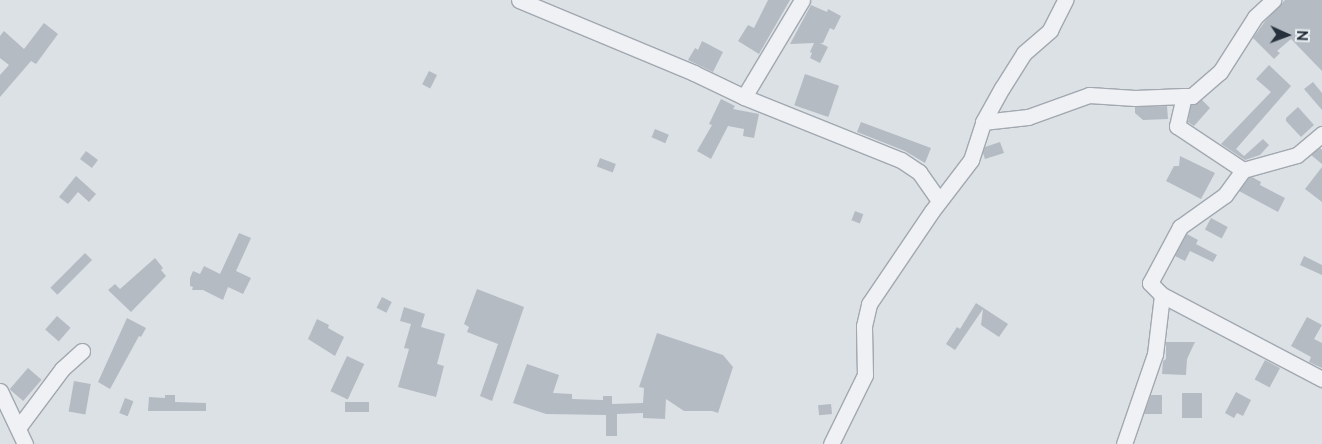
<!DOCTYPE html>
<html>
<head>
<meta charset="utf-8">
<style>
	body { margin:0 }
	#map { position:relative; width:1322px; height:444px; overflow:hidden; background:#dce1e6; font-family:Raleway,sans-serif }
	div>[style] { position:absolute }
	.building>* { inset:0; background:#b4bbc3; transform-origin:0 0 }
	.roads { filter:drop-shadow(1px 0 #a2a8b0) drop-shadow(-1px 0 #a2a8b0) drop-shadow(0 1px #a2a8b0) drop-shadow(0 -1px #a2a8b0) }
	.minor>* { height:15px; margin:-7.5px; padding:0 7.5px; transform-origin:7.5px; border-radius:7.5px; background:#eff1f5 }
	span { translate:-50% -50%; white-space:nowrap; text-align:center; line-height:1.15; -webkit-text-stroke:4px #ebf0f4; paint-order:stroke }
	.north { position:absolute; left:1262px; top:10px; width:50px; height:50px; -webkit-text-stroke:4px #ebf0f4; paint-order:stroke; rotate:92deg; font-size:14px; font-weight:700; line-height:20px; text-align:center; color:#26303c }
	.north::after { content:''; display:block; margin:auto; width:18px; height:22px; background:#26303c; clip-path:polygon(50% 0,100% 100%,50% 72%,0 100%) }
</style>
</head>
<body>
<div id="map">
	<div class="building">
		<i style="clip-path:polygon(768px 0,790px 0,759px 54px,738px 41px,748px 25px,754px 28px)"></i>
		<i style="clip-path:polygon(1285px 0,1322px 0,1322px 71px,1291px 39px,1277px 51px,1280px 53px,1274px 59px,1253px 38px,1266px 20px)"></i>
		<i style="clip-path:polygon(811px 5px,827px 12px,828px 9px,841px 16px,834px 30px,830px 28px,823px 43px,820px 43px,828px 47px,820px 63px,810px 58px,812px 53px,810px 52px,814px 43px,790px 44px)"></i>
		<i style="clip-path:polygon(44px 23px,58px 34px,36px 64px,31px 61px,0 97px,0 75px,9px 65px,0 58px,0 36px,4px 31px,24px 49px)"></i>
		<i style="clip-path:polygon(702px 41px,723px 52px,713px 72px,688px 60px,695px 48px,698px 50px)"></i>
		<i style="clip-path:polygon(1269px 65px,1291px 86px,1236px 149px,1244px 156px,1263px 139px,1269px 145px,1260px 155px,1245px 160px,1221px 144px,1271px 92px,1256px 79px)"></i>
		<i style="left:429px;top:71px;width:9px;height:15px;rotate:27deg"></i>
		<i style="left:805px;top:74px;width:36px;height:33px;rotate:19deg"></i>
		<i style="clip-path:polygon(1313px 82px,1322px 93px,1322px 110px,1304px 89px)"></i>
		<i style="clip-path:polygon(721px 99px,735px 106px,733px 109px,759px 114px,754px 138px,743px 136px,744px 129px,728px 126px,711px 159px,697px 151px,712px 125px,709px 124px)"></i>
		<i style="clip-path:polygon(1202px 100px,1210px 108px,1194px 126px,1188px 122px,1191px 105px)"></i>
		<i style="clip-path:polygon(1167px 106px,1168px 119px,1143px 120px,1135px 113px,1135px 107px)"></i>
		<i style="clip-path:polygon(1298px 107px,1314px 125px,1301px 137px,1286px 121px,1286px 118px)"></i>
		<i style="clip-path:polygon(861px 122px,931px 148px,925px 163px,905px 151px,857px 132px)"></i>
		<i style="left:655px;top:129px;width:15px;height:9px;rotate:23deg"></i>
		<i style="clip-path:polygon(1000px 142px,1004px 153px,985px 159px,983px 153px,985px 147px)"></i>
		<i style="clip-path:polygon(1320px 148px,1322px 150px,1322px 164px,1311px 155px)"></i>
		<i style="left:86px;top:151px;width:15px;height:10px;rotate:37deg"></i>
		<i style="clip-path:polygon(1180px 156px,1215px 173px,1201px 199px,1166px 181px,1174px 166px,1179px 166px)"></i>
		<i style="left:600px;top:158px;width:17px;height:9px;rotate:21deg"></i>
		<i style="clip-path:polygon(1322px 167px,1322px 202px,1305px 189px)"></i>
		<i style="clip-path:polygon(76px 176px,96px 194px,89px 202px,78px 192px,68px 204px,59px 197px)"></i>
		<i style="clip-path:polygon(1252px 177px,1261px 182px,1260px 185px,1285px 198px,1278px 212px,1239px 191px,1249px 178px)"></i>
		<i style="left:855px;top:211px;width:9px;height:10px;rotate:21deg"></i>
		<i style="left:1211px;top:218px;width:19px;height:13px;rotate:28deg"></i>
		<i style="clip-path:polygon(239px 233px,251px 238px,236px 271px,251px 278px,243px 294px,228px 287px,223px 300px,203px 290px,192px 290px,193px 287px,190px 286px,190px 278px,193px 271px,200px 274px,204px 266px,220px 274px)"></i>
		<i style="clip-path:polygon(1187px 234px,1198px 240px,1196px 244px,1217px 255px,1213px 262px,1190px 251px,1185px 261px,1175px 256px)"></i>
		<i style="left:85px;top:253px;width:10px;height:49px;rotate:45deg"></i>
		<i style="clip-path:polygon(1304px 256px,1322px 265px,1322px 275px,1300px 265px)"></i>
		<i style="clip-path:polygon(155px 258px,163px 268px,161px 270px,166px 276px,131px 312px,108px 290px,115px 284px,120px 289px)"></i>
		<i style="clip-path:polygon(477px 289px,524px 307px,492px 401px,480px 396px,498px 344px,467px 332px,469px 327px,464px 324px)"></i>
		<i style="left:382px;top:297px;width:11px;height:12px;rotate:27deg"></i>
		<i style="clip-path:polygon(976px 303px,1008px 324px,999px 337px,981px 325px,983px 309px,955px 350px,946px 344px,957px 327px,960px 329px)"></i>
		<i style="clip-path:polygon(404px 307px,425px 314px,421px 327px,445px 334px,437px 364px,444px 366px,436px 397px,398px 387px,409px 349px,404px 348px,411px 324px,400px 321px)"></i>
		<i style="left:57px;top:316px;width:18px;height:18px;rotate:41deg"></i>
		<i style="clip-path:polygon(1307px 317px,1322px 325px,1314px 339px,1322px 343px,1322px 368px,1309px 362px,1311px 357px,1291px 346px)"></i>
		<i style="clip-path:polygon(127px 318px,146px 328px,141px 337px,139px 336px,110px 389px,98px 382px)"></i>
		<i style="clip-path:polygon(317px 319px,329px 325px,328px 328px,344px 337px,335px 356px,308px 339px)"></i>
		<i style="clip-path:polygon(657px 333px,723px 355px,733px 367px,718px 413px,712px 411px,684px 411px,666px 399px,665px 419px,643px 418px,643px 413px,617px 414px,617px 436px,606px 436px,606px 415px,546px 414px,513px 403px,527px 364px,559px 375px,553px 393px,572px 394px,572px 399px,603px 400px,603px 396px,612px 396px,612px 404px,643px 403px,644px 388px,639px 387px)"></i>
		<i style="clip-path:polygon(1166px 342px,1195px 342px,1187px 359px,1186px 375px,1162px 374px,1163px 361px,1166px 359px)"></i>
		<i style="left:347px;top:356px;width:19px;height:39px;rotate:25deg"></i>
		<i style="left:1265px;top:360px;width:17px;height:22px;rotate:28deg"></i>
		<i style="left:28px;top:368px;width:18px;height:28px;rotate:41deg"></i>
		<i style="left:74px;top:381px;width:17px;height:31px;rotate:10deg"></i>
		<i style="clip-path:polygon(1236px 392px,1251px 400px,1243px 416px,1237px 413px,1234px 418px,1225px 413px)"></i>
		<i style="left:1182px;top:393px;width:20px;height:25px"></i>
		<i style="clip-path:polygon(165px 395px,175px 395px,175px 402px,206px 403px,206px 411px,148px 411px,149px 397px,165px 398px)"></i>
		<i style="clip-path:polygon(1151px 395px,1162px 395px,1162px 414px,1144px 414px)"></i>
		<i style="left:125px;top:398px;width:9px;height:16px;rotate:21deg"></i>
		<i style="left:369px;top:402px;width:10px;height:24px;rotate:90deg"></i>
		<i style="left:831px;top:404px;width:10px;height:13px;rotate:84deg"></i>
	</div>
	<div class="roads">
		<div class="minor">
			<i style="left:519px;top:0;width:190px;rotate:22.6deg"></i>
			<i style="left:694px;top:73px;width:55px;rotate:25.6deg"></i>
			<i style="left:744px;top:97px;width:169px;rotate:21.9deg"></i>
			<i style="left:901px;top:160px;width:22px;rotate:34deg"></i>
			<i style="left:919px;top:172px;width:35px;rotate:55deg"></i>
			<i style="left:1184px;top:96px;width:8px"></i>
			<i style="left:1192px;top:96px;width:37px;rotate:-41deg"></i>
			<i style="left:1220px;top:72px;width:65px;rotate:-57.5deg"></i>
			<i style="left:1255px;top:17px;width:25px;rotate:-43deg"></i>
			<i style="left:744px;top:97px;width:113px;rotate:-59.1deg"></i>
			<i style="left:983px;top:122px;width:45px;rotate:-6.3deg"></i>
			<i style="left:1028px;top:117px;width:65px;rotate:-19.8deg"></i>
			<i style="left:1089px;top:95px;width:46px;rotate:3.7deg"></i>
			<i style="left:1135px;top:98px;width:49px;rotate:-2.3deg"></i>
			<i style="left:1184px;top:96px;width:31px;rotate:103deg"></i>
			<i style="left:1177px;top:126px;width:79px;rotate:33.7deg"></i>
			<i style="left:1162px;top:295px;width:181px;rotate:27.7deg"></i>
			<i style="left:0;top:391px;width:59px;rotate:64.7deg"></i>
			<i style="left:18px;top:428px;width:74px;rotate:-53.3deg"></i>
			<i style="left:62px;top:369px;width:27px;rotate:-42deg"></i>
			<i style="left:831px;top:444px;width:77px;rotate:-63.8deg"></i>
			<i style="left:865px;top:375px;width:49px;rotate:-91.2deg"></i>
			<i style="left:864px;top:326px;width:23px;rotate:-77deg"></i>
			<i style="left:869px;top:304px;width:112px;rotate:-55.9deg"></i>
			<i style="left:932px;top:211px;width:64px;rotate:-52.6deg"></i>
			<i style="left:971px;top:160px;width:40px;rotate:-72deg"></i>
			<i style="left:983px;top:122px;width:39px;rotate:-61deg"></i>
			<i style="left:1002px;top:88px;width:41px;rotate:-57.8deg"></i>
			<i style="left:1024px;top:53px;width:35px;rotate:-41deg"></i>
			<i style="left:1050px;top:30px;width:34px;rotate:-63deg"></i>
			<i style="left:1124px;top:444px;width:95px;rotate:-71deg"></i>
			<i style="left:1155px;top:354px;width:59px;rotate:-83.2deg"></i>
			<i style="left:1162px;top:295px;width:17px;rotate:-135deg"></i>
			<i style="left:1150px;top:283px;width:64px;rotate:-61.8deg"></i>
			<i style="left:1180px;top:227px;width:55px;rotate:-35.4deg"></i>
			<i style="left:1225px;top:195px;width:31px;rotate:-54deg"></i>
			<i style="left:1243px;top:170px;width:56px;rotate:-15.5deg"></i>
			<i style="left:1297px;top:155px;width:33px;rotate:-40deg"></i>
		</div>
	</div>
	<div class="north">N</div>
</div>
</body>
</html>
